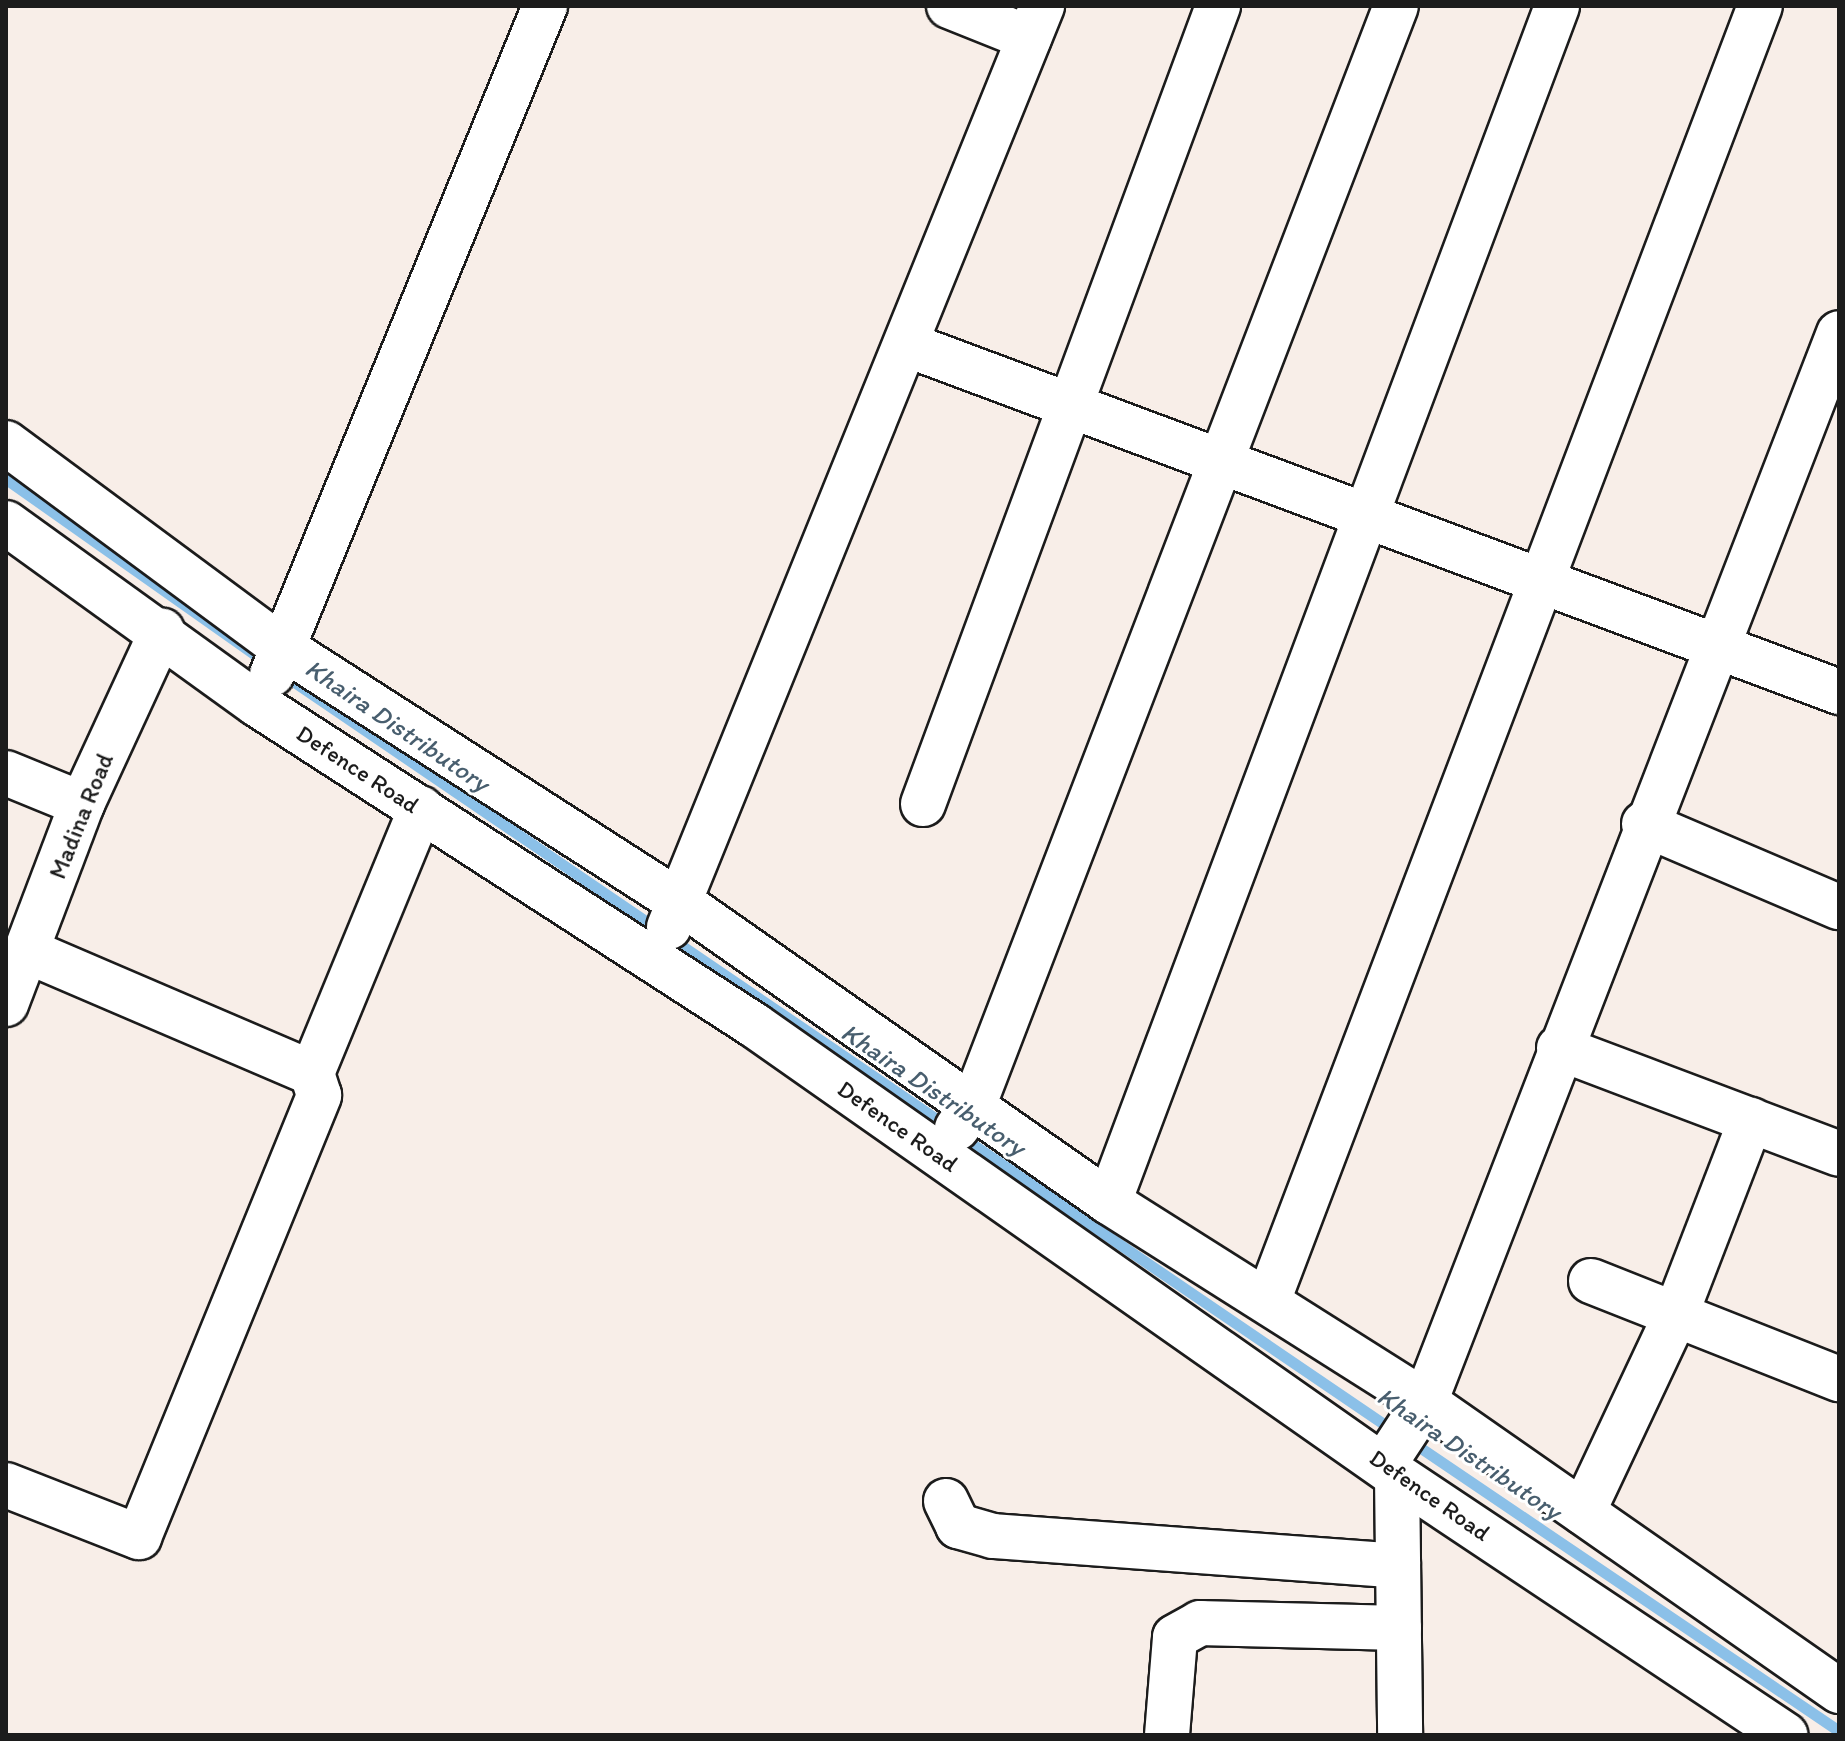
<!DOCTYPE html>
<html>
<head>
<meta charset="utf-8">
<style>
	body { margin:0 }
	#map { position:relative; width:1845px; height:1741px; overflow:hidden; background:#f8eee8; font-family:Itim,sans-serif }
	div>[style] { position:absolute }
	.stream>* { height:11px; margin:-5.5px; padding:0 5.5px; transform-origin:5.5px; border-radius:5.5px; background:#8bc0e8 }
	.roads { filter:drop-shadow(2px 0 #1c1c1c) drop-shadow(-2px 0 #1c1c1c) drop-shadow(0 2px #1c1c1c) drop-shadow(0 -2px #1c1c1c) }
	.minor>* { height:44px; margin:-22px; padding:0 22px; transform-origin:22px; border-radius:22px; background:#fff }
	span { translate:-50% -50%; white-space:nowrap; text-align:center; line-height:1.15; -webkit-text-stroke:6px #fff; paint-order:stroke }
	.street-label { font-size:24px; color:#1c1c1c }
	.water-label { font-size:26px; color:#485e6e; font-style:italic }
	.frame { position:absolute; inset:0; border:8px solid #1c1c1c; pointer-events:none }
</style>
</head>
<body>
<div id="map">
	<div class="stream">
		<i style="left:6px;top:479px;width:319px;rotate:35.2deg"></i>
		<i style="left:281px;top:673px;width:807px;rotate:34.24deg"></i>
		<i style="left:962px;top:1137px;width:523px;rotate:34.24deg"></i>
		<i style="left:1409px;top:1440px;width:519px;rotate:34.09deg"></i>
	</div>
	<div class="roads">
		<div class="minor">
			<i style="left:949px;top:6px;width:86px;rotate:21.8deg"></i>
			<i style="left:908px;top:345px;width:994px;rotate:20.44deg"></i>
			<i style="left:6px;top:443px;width:343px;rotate:36.5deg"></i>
			<i style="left:282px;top:647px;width:476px;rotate:32.7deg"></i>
			<i style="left:683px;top:904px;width:520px;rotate:34.97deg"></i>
			<i style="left:1109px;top:1202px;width:374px;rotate:32.3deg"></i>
			<i style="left:1425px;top:1402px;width:1146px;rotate:-68.83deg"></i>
			<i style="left:6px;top:523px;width:309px;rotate:35.8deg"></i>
			<i style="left:257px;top:704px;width:592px;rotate:32.86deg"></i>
			<i style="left:754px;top:1025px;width:785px;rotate:35.05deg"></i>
			<i style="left:1397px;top:1476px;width:467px;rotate:33.7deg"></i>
			<i style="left:272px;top:674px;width:722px;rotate:-67.77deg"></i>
			<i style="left:6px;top:773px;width:82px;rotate:22.2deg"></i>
			<i style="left:923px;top:804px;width:851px;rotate:-69.71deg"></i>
			<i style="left:1644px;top:824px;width:212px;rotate:23.1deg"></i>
			<i style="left:669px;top:927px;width:994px;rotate:-67.95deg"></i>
			<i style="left:27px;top:951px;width:310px;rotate:23.2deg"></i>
			<i style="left:6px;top:1004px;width:214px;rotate:-69.2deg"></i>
			<i style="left:82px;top:804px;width:191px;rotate:-65.2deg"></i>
			<i style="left:1559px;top:1048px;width:299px;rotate:20.7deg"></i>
			<i style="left:957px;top:1128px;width:29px;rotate:-55deg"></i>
			<i style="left:974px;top:1104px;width:1176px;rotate:-68.98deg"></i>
			<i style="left:1109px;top:1202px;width:1277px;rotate:-69.46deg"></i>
			<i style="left:1591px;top:1281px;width:267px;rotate:21.6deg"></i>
			<i style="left:1268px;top:1301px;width:1385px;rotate:-69.2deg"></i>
			<i style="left:1385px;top:1463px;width:73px;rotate:-56.7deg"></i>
			<i style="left:1425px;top:1402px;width:505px;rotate:34.92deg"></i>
			<i style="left:1397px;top:1476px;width:259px;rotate:89.3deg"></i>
			<i style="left:6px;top:1485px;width:143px;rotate:21.4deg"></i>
			<i style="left:139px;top:1537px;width:477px;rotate:-67.8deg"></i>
			<i style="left:319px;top:1095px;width:23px;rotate:-108deg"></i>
			<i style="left:312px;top:1073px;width:286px;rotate:-67.6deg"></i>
			<i style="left:946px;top:1501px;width:28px;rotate:64deg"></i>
			<i style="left:958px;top:1526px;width:36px;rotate:16deg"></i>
			<i style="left:993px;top:1536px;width:406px;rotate:4.2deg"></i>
			<i style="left:1583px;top:1512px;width:219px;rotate:-64.8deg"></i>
			<i style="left:1676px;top:1314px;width:208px;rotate:-68.9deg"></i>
			<i style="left:1167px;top:1735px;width:98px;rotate:-85.3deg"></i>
			<i style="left:1175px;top:1637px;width:29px;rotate:-29deg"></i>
			<i style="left:1200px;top:1623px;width:199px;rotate:1.4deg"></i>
		</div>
	</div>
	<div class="street-label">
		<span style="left:358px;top:769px;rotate:33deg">Defence Road</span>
		<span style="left:81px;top:816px;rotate:-68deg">Madina Road</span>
		<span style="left:898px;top:1126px;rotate:35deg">Defence Road</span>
		<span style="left:1430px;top:1495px;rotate:35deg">Defence Road</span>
	</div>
	<div class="water-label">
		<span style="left:397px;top:726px;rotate:34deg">Khaira Distributory</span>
		<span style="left:933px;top:1090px;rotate:34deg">Khaira Distributory</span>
		<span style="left:1469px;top:1454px;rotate:34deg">Khaira Distributory</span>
	</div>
	<div class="frame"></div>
</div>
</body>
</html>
